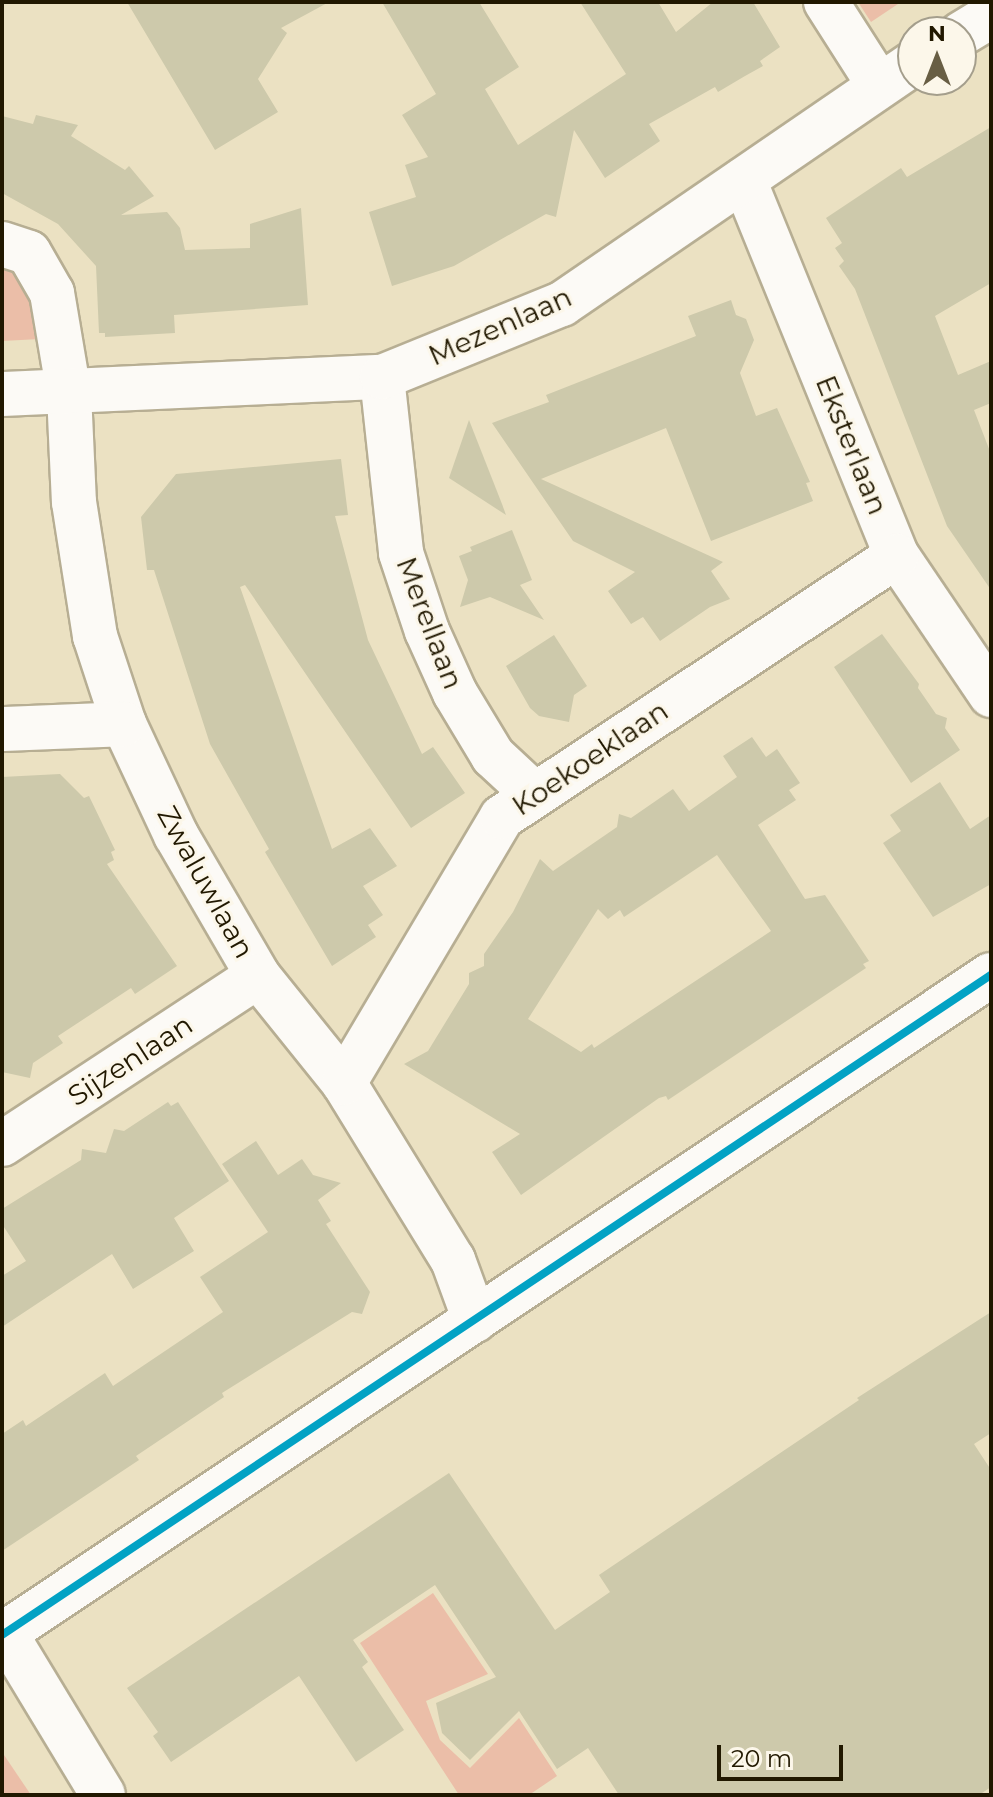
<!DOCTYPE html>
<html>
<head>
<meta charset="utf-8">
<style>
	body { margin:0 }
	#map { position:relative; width:993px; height:1797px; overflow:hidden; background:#ebe1c2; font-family:Montserrat,sans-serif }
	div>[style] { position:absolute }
	.green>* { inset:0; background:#ebbea8 }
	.building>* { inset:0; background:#cdc9ab }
	.roads { filter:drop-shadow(2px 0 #b7ae93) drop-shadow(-2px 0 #b7ae93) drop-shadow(0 2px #b7ae93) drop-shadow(0 -2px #b7ae93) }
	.street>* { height:44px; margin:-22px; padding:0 22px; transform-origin:22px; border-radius:22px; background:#fcfaf6 }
	.bus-1>* { height:8px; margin:-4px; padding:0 4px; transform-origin:4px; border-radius:4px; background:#02a2c4 }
	span { translate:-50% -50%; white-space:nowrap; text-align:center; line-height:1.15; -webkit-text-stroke:6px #fcf7ea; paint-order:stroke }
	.street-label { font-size:28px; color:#211800 }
	.frame { position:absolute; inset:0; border:4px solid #211800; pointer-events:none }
	.north { position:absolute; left:897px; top:16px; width:80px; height:80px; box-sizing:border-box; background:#fcf7ea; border:2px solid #a49e8c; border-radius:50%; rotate:0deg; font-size:22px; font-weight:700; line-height:32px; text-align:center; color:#211800 }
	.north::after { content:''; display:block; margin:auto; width:28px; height:36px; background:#685e44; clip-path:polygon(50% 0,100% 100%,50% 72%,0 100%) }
	.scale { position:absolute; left:717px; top:1745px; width:126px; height:36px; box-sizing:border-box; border:4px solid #211800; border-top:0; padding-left:10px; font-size:24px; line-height:28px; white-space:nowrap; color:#211800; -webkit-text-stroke:6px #fcf7ea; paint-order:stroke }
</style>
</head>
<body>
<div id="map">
	<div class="green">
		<i style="clip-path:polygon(858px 2px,901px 2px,871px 22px)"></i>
		<i style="clip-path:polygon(2px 266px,15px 272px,29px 286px,40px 339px,2px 341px)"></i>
		<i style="clip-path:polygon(433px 1593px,488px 1674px,426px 1701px,440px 1740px,470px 1768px,519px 1718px,557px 1776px,529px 1795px,459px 1795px,360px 1643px)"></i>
		<i style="clip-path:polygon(2px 1752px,31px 1795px,2px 1795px)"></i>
	</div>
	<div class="building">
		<i style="clip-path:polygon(127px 2px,329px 2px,281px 28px,287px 33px,258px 79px,278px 112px,215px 150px)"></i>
		<i style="clip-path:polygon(382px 2px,479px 2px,519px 67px,485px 89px,518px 145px,626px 74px,580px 2px,658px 2px,676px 32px,713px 2px,753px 2px,780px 47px,760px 61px,763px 66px,745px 76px,718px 92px,715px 87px,649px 124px,660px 141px,605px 178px,574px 130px,556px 217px,546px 214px,454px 266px,392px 286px,369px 212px,416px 197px,405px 165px,428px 157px,402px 115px,436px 94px)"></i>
		<i style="clip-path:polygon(36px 115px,78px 125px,71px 136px,125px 170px,129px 166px,154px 196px,121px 215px,167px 212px,180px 228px,185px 250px,250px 248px,250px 224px,301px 208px,308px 305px,174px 315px,175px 333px,105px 337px,105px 333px,99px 333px,96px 266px,58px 224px,2px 193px,2px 116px,33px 124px)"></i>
		<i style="clip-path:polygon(991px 127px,991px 283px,935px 316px,958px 375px,991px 361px,991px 403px,974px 410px,991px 454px,991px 590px,947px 526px,855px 289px,839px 266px,844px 261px,835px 248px,842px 243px,826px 218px,901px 168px,907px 177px)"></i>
		<i style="clip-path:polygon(731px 300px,736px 315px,746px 319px,754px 340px,740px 373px,756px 416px,777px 408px,810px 482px,806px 483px,813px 501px,711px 541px,666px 428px,541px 479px,723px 562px,711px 571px,730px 599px,710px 607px,660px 641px,643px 617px,631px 624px,608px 591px,635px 572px,573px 541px,492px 423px,549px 402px,546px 395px,696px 336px,688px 316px)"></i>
		<i style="clip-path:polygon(469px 420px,502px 504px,506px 515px,449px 478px)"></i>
		<i style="clip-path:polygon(341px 459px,348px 515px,335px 516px,368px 640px,422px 754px,433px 747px,465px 793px,411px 828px,245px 585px,240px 587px,332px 849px,370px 828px,397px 866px,363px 886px,383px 915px,368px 925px,376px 937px,332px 966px,265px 852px,269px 849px,210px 744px,154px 570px,147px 570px,141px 517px,176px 474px)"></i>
		<i style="clip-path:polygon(512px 530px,532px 580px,520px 585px,544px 620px,490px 597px,460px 607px,468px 580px,459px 556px,472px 551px,470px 547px)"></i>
		<i style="clip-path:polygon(882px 634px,919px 684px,918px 688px,936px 714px,947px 718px,945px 728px,960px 750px,911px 783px,834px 667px)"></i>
		<i style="clip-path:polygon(554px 635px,587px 686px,574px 695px,569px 722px,539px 716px,530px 708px,506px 666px)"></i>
		<i style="clip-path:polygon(evenodd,752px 737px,766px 757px,777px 749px,800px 783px,789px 790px,796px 800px,758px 825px,805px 899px,825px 895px,869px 961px,863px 964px,866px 968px,668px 1100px,666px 1096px,659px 1098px,521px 1195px,492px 1152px,520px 1134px,404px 1064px,428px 1051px,469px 984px,469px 973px,484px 966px,484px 954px,513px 912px,540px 859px,553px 871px,617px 827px,619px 814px,631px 818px,673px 789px,689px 811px,737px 777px,723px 756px,752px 737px,717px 855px,771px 931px,594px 1048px,592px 1044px,581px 1052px,528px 1019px,598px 909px,608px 919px,620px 910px,624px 917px,717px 855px)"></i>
		<i style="clip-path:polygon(60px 774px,84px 798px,89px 796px,115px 850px,111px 852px,114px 860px,107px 864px,177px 966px,135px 994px,131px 988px,58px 1036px,63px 1043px,33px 1063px,30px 1078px,2px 1072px,2px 777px)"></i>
		<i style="clip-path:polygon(940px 782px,970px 829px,991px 815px,991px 884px,933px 917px,883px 843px,901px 831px,890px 815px)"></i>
		<i style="clip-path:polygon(168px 1102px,171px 1106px,178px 1102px,229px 1181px,174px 1218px,194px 1251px,133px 1289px,112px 1254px,2px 1327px,2px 1276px,26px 1261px,2px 1224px,2px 1209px,81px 1160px,82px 1149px,106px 1153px,114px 1129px,124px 1131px)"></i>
		<i style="clip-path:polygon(256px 1141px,278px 1175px,302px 1159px,313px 1175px,341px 1183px,318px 1200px,331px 1221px,326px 1224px,370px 1292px,362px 1314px,352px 1312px,222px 1393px,224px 1397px,136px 1456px,139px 1460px,2px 1551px,2px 1434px,23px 1420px,26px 1426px,105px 1373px,113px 1386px,223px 1312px,200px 1277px,268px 1232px,222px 1164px)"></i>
		<i style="clip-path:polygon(991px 1312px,991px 1433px,974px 1444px,991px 1470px,991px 1787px,979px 1795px,619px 1795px,588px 1748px,557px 1769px,519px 1711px,470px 1760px,442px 1733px,436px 1703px,496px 1677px,435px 1585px,353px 1640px,368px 1662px,362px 1667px,404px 1730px,356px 1762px,299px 1676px,171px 1762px,153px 1736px,158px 1732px,127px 1688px,449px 1473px,555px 1630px,610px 1592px,599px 1575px,859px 1400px,857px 1398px)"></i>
	</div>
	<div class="roads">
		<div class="street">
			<i style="left:826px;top:2px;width:98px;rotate:57.4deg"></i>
			<i style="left:961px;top:34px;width:35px;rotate:-31deg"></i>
			<i style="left:744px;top:180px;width:406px;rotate:67.9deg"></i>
			<i style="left:897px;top:556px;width:168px;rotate:55.9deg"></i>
			<i style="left:2px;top:244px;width:28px;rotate:18deg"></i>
			<i style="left:29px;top:253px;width:46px;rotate:60.1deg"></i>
			<i style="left:52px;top:293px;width:101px;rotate:80.4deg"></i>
			<i style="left:69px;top:393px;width:109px;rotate:87.4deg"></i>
			<i style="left:74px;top:502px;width:136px;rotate:81.1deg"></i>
			<i style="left:95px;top:636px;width:93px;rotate:71.8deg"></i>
			<i style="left:124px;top:724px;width:123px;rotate:64.9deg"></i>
			<i style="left:176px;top:835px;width:163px;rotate:59.8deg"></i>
			<i style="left:258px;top:976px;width:137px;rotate:51.2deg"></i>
			<i style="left:344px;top:1083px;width:208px;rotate:58.4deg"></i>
			<i style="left:453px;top:1260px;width:64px;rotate:69.9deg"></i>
			<i style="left:382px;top:377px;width:177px;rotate:83.8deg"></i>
			<i style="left:401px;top:553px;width:82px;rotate:71.6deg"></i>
			<i style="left:427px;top:631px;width:68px;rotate:65.7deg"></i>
			<i style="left:455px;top:693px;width:74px;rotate:58.9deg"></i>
			<i style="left:493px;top:756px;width:56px;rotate:42.8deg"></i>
			<i style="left:2px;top:394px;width:380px;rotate:-2.6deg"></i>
			<i style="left:382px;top:377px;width:194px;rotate:-22.1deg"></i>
			<i style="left:562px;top:304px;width:425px;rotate:-34.4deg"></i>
			<i style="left:2px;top:729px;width:122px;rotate:-2.3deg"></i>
			<i style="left:344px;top:1083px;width:309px;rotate:-59.3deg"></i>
			<i style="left:502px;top:817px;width:473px;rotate:-33.5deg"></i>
			<i style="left:2px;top:1144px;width:306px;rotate:-33.3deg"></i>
			<i style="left:5px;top:1633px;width:189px;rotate:58.8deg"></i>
			<i style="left:2px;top:1635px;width:1189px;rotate:-33.72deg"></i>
		</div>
	</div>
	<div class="bus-1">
		<i style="left:2px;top:1635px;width:1189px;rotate:-33.72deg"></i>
	</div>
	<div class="street-label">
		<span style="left:500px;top:326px;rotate:-24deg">Mezenlaan</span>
		<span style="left:852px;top:445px;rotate:68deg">Eksterlaan</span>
		<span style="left:430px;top:623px;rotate:69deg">Merellaan</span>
		<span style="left:590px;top:758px;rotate:-34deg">Koekoeklaan</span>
		<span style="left:206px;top:882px;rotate:61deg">Zwaluwlaan</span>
		<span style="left:130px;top:1060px;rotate:-33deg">Sijzenlaan</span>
	</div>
	<div class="frame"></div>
	<div class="north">N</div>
	<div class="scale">20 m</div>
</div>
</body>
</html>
